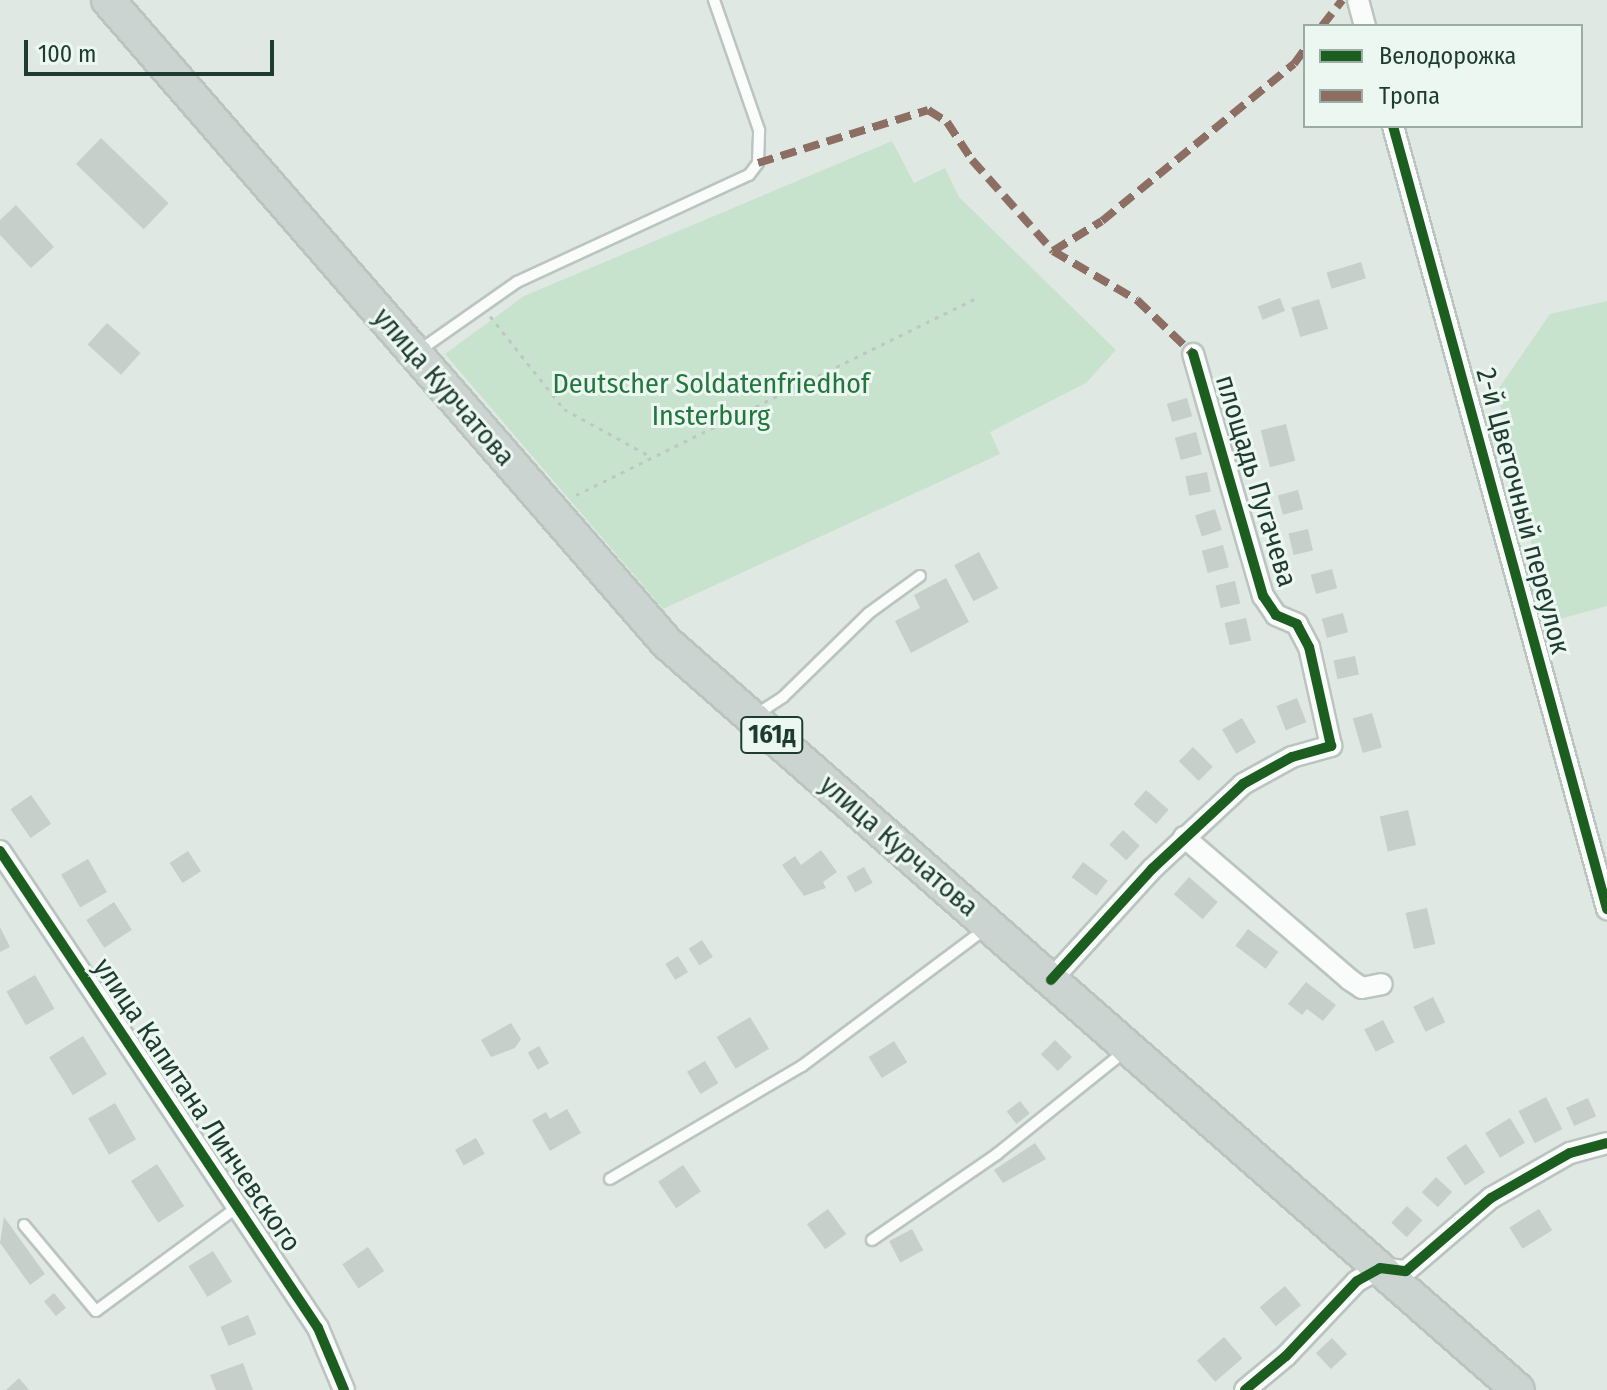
<!DOCTYPE html>
<html>
<head>
<meta charset="utf-8">
<style>
	body { margin:0 }
	#map { position:relative; width:1607px; height:1390px; overflow:hidden; background:#e0e8e3; font-family:"Fira Sans Condensed",sans-serif }
	div>[style] { position:absolute }
	.green>* { inset:0; background:#c7e3cd }
	.building>* { inset:0; background:#c7cfcb; transform-origin:0 0 }
	.path>* { height:3px; margin-top:-1.5px; transform-origin:0; background:repeating-linear-gradient(90deg,#bdc8c4 0 4px,transparent 0 10px) }
	.roads { filter:drop-shadow(2px 0 #bac5c0) drop-shadow(-2px 0 #bac5c0) drop-shadow(0 2px #bac5c0) drop-shadow(0 -2px #bac5c0) }
	.service>* { height:10px; margin:-5px; padding:0 5px; transform-origin:5px; border-radius:5px; background:#fafcfb }
	.minor>* { height:20px; margin:-10px; padding:0 10px; transform-origin:10px; border-radius:10px; background:#fafcfb }
	.primary>* { height:32px; margin:-16px; padding:0 16px; transform-origin:16px; border-radius:16px; background:#cbd4d1 }
	.quiet>* { height:8px; margin-top:-4px; transform-origin:0; background:repeating-linear-gradient(90deg,#8d6e63 0 16px,transparent 0 24px) }
	.cycleway>* { height:10px; margin:-5px; padding:0 5px; transform-origin:5px; border-radius:5px; background:#1b5e20 }
	span { translate:-50% -50%; white-space:nowrap; text-align:center; line-height:1.15; -webkit-text-stroke:6px #edf7f1; paint-order:stroke }
	.shield-label span { padding:2px 6px; background:#edf7f1; border:2px solid; border-radius:6px; -webkit-text-stroke-width:0 }
	.shield-label { font-size:26px; color:#1d3b31; font-weight:700 }
	.park-label { font-size:28px; color:#23763d }
	.street-label { font-size:28px; color:#1d3b31 }
	.legend { position:absolute; left:1303px; top:24px; width:280px; height:104px; box-sizing:border-box; background:#edf7f1; border:2px solid #9aaca4; margin:0; padding:10px 14px; list-style:none; font-size:24px; color:#1d3b31 }
	.legend li { display:flex; align-items:center; gap:16px; height:40px }
	.legend b { width:40px; border:2px solid #9aaca4 }
	.scale { position:absolute; left:24px; top:40px; width:250px; height:36px; box-sizing:border-box; border:4px solid #1d3b31; border-top:0; padding-left:10px; font-size:24px; line-height:28px; white-space:nowrap; color:#1d3b31; -webkit-text-stroke:6px #edf7f1; paint-order:stroke }
</style>
</head>
<body>
<div id="map">
	<div class="green">
		<i style="clip-path:polygon(892px 141px,914px 183px,945px 168px,959px 197px,1116px 350px,1086px 383px,990px 432px,1000px 454px,663px 609px,445px 354px,524px 296px)"></i>
		<i style="clip-path:polygon(1607px 301px,1607px 606px,1549px 622px,1497px 391px,1550px 314px)"></i>
	</div>
	<div class="building">
		<i style="left:101px;top:138px;width:94px;height:36px;rotate:44deg"></i>
		<i style="clip-path:polygon(16px 205px,54px 247px,31px 268px,0 235px,0 220px)"></i>
		<i style="left:1361px;top:262px;width:17px;height:36px;rotate:73deg"></i>
		<i style="left:1280px;top:298px;width:14px;height:24px;rotate:69deg"></i>
		<i style="left:1319px;top:299px;width:31px;height:29px;rotate:73deg"></i>
		<i style="left:107px;top:323px;width:45px;height:29px;rotate:42deg"></i>
		<i style="left:1187px;top:398px;width:19px;height:21px;rotate:74deg"></i>
		<i style="left:1286px;top:424px;width:38px;height:26px;rotate:76deg"></i>
		<i style="left:1196px;top:432px;width:23px;height:22px;rotate:75deg"></i>
		<i style="left:1207px;top:472px;width:20px;height:22px;rotate:79deg"></i>
		<i style="left:1298px;top:490px;width:20px;height:21px;rotate:75deg"></i>
		<i style="left:1215px;top:509px;width:22px;height:21px;rotate:72deg"></i>
		<i style="left:1308px;top:529px;width:22px;height:20px;rotate:77deg"></i>
		<i style="left:1223px;top:545px;width:23px;height:22px;rotate:75deg"></i>
		<i style="left:979px;top:552px;width:41px;height:28px;rotate:62deg"></i>
		<i style="left:1332px;top:569px;width:20px;height:22px;rotate:75deg"></i>
		<i style="clip-path:polygon(946px 578px,969px 622px,911px 653px,895px 621px,920px 608px,914px 595px)"></i>
		<i style="left:1235px;top:581px;width:23px;height:20px;rotate:77deg"></i>
		<i style="left:1343px;top:613px;width:20px;height:22px;rotate:75deg"></i>
		<i style="left:1246px;top:618px;width:23px;height:22px;rotate:77deg"></i>
		<i style="left:1355px;top:656px;width:19px;height:22px;rotate:78deg"></i>
		<i style="left:1297px;top:698px;width:26px;height:22px;rotate:69deg"></i>
		<i style="left:1372px;top:713px;width:36px;height:20px;rotate:74deg"></i>
		<i style="left:1242px;top:718px;width:28px;height:23px;rotate:60deg"></i>
		<i style="left:1193px;top:747px;width:28px;height:20px;rotate:45deg"></i>
		<i style="left:1146px;top:790px;width:30px;height:19px;rotate:41deg"></i>
		<i style="left:31px;top:795px;width:35px;height:25px;rotate:55deg"></i>
		<i style="left:1408px;top:810px;width:36px;height:29px;rotate:77deg"></i>
		<i style="left:1123px;top:830px;width:23px;height:20px;rotate:43deg"></i>
		<i style="clip-path:polygon(821px 850px,837px 872px,823px 882px,826px 888px,804px 896px,782px 865px,795px 856px,801px 865px)"></i>
		<i style="left:188px;top:851px;width:24px;height:22px;rotate:57deg"></i>
		<i style="left:88px;top:859px;width:38px;height:31px;rotate:60deg"></i>
		<i style="left:1083px;top:862px;width:31px;height:19px;rotate:37deg"></i>
		<i style="left:864px;top:867px;width:18px;height:20px;rotate:61deg"></i>
		<i style="left:1189px;top:877px;width:38px;height:23px;rotate:41deg"></i>
		<i style="left:114px;top:902px;width:33px;height:33px;rotate:57deg"></i>
		<i style="left:1427px;top:908px;width:37px;height:22px;rotate:77deg"></i>
		<i style="clip-path:polygon(0 927px,10px 947px,0 952px)"></i>
		<i style="left:1248px;top:929px;width:38px;height:21px;rotate:37deg"></i>
		<i style="left:702px;top:940px;width:20px;height:16px;rotate:57deg"></i>
		<i style="left:678px;top:956px;width:19px;height:15px;rotate:58deg"></i>
		<i style="left:35px;top:975px;width:39px;height:33px;rotate:60deg"></i>
		<i style="clip-path:polygon(1306px 982px,1336px 1005px,1323px 1021px,1307px 1009px,1302px 1015px,1288px 1004px)"></i>
		<i style="left:1433px;top:997px;width:28px;height:22px;rotate:64deg"></i>
		<i style="left:750px;top:1017px;width:37px;height:39px;rotate:59deg"></i>
		<i style="left:1383px;top:1020px;width:25px;height:21px;rotate:63deg"></i>
		<i style="clip-path:polygon(511px 1023px,521px 1039px,515px 1048px,491px 1057px,481px 1040px)"></i>
		<i style="left:83px;top:1036px;width:45px;height:40px;rotate:58deg"></i>
		<i style="left:1055px;top:1040px;width:24px;height:20px;rotate:45deg"></i>
		<i style="left:894px;top:1041px;width:25px;height:30px;rotate:58deg"></i>
		<i style="left:539px;top:1046px;width:20px;height:13px;rotate:60deg"></i>
		<i style="left:705px;top:1061px;width:26px;height:21px;rotate:59deg"></i>
		<i style="left:1546px;top:1097px;width:36px;height:31px;rotate:63deg"></i>
		<i style="left:1588px;top:1098px;width:20px;height:24px;rotate:66deg"></i>
		<i style="left:1020px;top:1101px;width:16px;height:17px;rotate:52deg"></i>
		<i style="left:115px;top:1103px;width:42px;height:31px;rotate:60deg"></i>
		<i style="clip-path:polygon(567px 1109px,581px 1133px,550px 1151px,532px 1120px,546px 1112px,550px 1119px)"></i>
		<i style="left:1510px;top:1118px;width:29px;height:29px;rotate:59deg"></i>
		<i style="left:476px;top:1138px;width:18px;height:24px;rotate:61deg"></i>
		<i style="clip-path:polygon(1035px 1143px,1046px 1159px,1003px 1183px,994px 1170px)"></i>
		<i style="left:1466px;top:1144px;width:34px;height:24px;rotate:56deg"></i>
		<i style="left:157px;top:1164px;width:50px;height:31px;rotate:57deg"></i>
		<i style="left:683px;top:1165px;width:32px;height:30px;rotate:56deg"></i>
		<i style="left:1436px;top:1177px;width:22px;height:21px;rotate:43deg"></i>
		<i style="left:1407px;top:1206px;width:21px;height:23px;rotate:43deg"></i>
		<i style="left:828px;top:1209px;width:31px;height:26px;rotate:54deg"></i>
		<i style="left:1539px;top:1209px;width:25px;height:35px;rotate:58deg"></i>
		<i style="clip-path:polygon(4px 1217px,45px 1274px,30px 1285px,0 1243px)"></i>
		<i style="left:912px;top:1229px;width:24px;height:26px;rotate:62deg"></i>
		<i style="left:368px;top:1247px;width:29px;height:31px;rotate:56deg"></i>
		<i style="left:213px;top:1251px;width:36px;height:29px;rotate:58deg"></i>
		<i style="left:1285px;top:1286px;width:25px;height:33px;rotate:50deg"></i>
		<i style="left:54px;top:1293px;width:19px;height:13px;rotate:51deg"></i>
		<i style="left:248px;top:1315px;width:21px;height:30px;rotate:67deg"></i>
		<i style="left:1224px;top:1337px;width:28px;height:36px;rotate:49deg"></i>
		<i style="left:1332px;top:1338px;width:22px;height:22px;rotate:47deg"></i>
		<i style="clip-path:polygon(243px 1363px,253px 1390px,216px 1390px,210px 1375px)"></i>
		<i style="clip-path:polygon(19px 1378px,29px 1390px,6px 1390px)"></i>
	</div>
	<div class="path">
		<i style="left:490px;top:316px;width:119px;rotate:51.5deg"></i>
		<i style="left:564px;top:409px;width:98px;rotate:28.7deg"></i>
		<i style="left:576px;top:495px;width:447px;rotate:-26.2deg"></i>
	</div>
	<div class="roads">
		<div class="service">
			<i style="left:420px;top:350px;width:118px;rotate:-35deg"></i>
			<i style="left:517px;top:282px;width:255px;rotate:-24.8deg"></i>
			<i style="left:749px;top:175px;width:15px;rotate:-53deg"></i>
			<i style="left:758px;top:163px;width:33px;rotate:-88deg"></i>
			<i style="left:759px;top:130px;width:138px;rotate:-109.1deg"></i>
			<i style="left:757px;top:714px;width:31px;rotate:-33deg"></i>
			<i style="left:783px;top:697px;width:120px;rotate:-44.3deg"></i>
			<i style="left:869px;top:613px;width:63px;rotate:-36deg"></i>
			<i style="left:610px;top:1179px;width:223px;rotate:-30.5deg"></i>
			<i style="left:802px;top:1066px;width:229px;rotate:-36.8deg"></i>
			<i style="left:24px;top:1225px;width:112px;rotate:50.1deg"></i>
			<i style="left:96px;top:1311px;width:174px;rotate:-36.3deg"></i>
			<i style="left:872px;top:1240px;width:152px;rotate:-34.5deg"></i>
			<i style="left:997px;top:1154px;width:163px;rotate:-38.8deg"></i>
		</div>
		<div class="minor">
			<i style="left:1358px;top:0;width:27px;rotate:75deg"></i>
			<i style="left:1393px;top:126px;width:812px;rotate:74.71deg"></i>
			<i style="left:1184px;top:837px;width:219px;rotate:40.7deg"></i>
			<i style="left:1350px;top:980px;width:14px;rotate:34deg"></i>
			<i style="left:1362px;top:988px;width:20px;rotate:-11deg"></i>
			<i style="left:0;top:851px;width:573px;rotate:56.31deg"></i>
			<i style="left:318px;top:1328px;width:67px;rotate:67.2deg"></i>
			<i style="left:1051px;top:980px;width:150px;rotate:-47.7deg"></i>
			<i style="left:1152px;top:869px;width:125px;rotate:-43deg"></i>
			<i style="left:1243px;top:784px;width:56px;rotate:-28.9deg"></i>
			<i style="left:1292px;top:757px;width:41px;rotate:-15.8deg"></i>
			<i style="left:1331px;top:746px;width:101px;rotate:-102.5deg"></i>
			<i style="left:1309px;top:647px;width:26px;rotate:-118deg"></i>
			<i style="left:1297px;top:624px;width:23px;rotate:-157deg"></i>
			<i style="left:1276px;top:615px;width:23px;rotate:-124deg"></i>
			<i style="left:1263px;top:596px;width:252px;rotate:-106.1deg"></i>
			<i style="left:1245px;top:1390px;width:53px;rotate:-39.7deg"></i>
			<i style="left:1286px;top:1356px;width:103px;rotate:-46.6deg"></i>
			<i style="left:1357px;top:1281px;width:26px;rotate:-29deg"></i>
			<i style="left:1380px;top:1268px;width:26px;rotate:7deg"></i>
			<i style="left:1406px;top:1271px;width:112px;rotate:-40.7deg"></i>
			<i style="left:1491px;top:1198px;width:91px;rotate:-29.7deg"></i>
			<i style="left:1570px;top:1153px;width:38px;rotate:-15deg"></i>
		</div>
		<div class="primary">
			<i style="left:108px;top:0;width:852px;rotate:49deg"></i>
			<i style="left:667px;top:643px;width:1132px;rotate:41.28deg"></i>
		</div>
	</div>
	<div class="quiet">
		<i style="left:1322px;top:26px;width:33px;rotate:-52deg"></i>
		<i style="left:758px;top:163px;width:178px;rotate:-17.3deg"></i>
		<i style="left:928px;top:110px;width:22px;rotate:32deg"></i>
		<i style="left:947px;top:122px;width:45px;rotate:56.7deg"></i>
		<i style="left:972px;top:160px;width:122px;rotate:48.3deg"></i>
		<i style="left:1053px;top:251px;width:97px;rotate:30.3deg"></i>
		<i style="left:1137px;top:300px;width:78px;rotate:44deg"></i>
		<i style="left:1053px;top:251px;width:57px;rotate:-31.5deg"></i>
		<i style="left:1102px;top:221px;width:248px;rotate:-39.3deg"></i>
		<i style="left:1294px;top:64px;width:19px;rotate:-54deg"></i>
	</div>
	<div class="cycleway">
		<i style="left:1393px;top:126px;width:812px;rotate:74.71deg"></i>
		<i style="left:0;top:851px;width:573px;rotate:56.31deg"></i>
		<i style="left:318px;top:1328px;width:67px;rotate:67.2deg"></i>
		<i style="left:1051px;top:980px;width:150px;rotate:-47.7deg"></i>
		<i style="left:1152px;top:869px;width:125px;rotate:-43deg"></i>
		<i style="left:1243px;top:784px;width:56px;rotate:-28.9deg"></i>
		<i style="left:1292px;top:757px;width:41px;rotate:-15.8deg"></i>
		<i style="left:1331px;top:746px;width:101px;rotate:-102.5deg"></i>
		<i style="left:1309px;top:647px;width:26px;rotate:-118deg"></i>
		<i style="left:1297px;top:624px;width:23px;rotate:-157deg"></i>
		<i style="left:1276px;top:615px;width:23px;rotate:-124deg"></i>
		<i style="left:1263px;top:596px;width:252px;rotate:-106.1deg"></i>
		<i style="left:1245px;top:1390px;width:53px;rotate:-39.7deg"></i>
		<i style="left:1286px;top:1356px;width:103px;rotate:-46.6deg"></i>
		<i style="left:1357px;top:1281px;width:26px;rotate:-29deg"></i>
		<i style="left:1380px;top:1268px;width:26px;rotate:7deg"></i>
		<i style="left:1406px;top:1271px;width:112px;rotate:-40.7deg"></i>
		<i style="left:1491px;top:1198px;width:91px;rotate:-29.7deg"></i>
		<i style="left:1570px;top:1153px;width:38px;rotate:-15deg"></i>
	</div>
	<div class="shield-label">
		<span style="left:772px;top:735px">161д</span>
	</div>
	<div class="park-label">
		<span style="left:711px;top:400px">Deutscher Soldatenfriedhof<br>Insterburg</span>
	</div>
	<div class="street-label">
		<span style="left:444px;top:387px;rotate:49deg">улица Курчатова</span>
		<span style="left:1256px;top:481px;rotate:73deg">площадь Пугачева</span>
		<span style="left:1523px;top:511px;rotate:75deg">2-й Цветочный переулок</span>
		<span style="left:899px;top:846px;rotate:41deg">улица Курчатова</span>
		<span style="left:197px;top:1105px;rotate:56deg">улица Капитана Линчевского</span>
	</div>
	<ul class="legend">
	<li><b style="height:10px;background:#1b5e20"></b>Велодорожка</li>
	<li><b style="height:10px;background:#8d6e63"></b>Тропа</li>
	</ul>
	<div class="scale">100 m</div>
</div>
</body>
</html>
